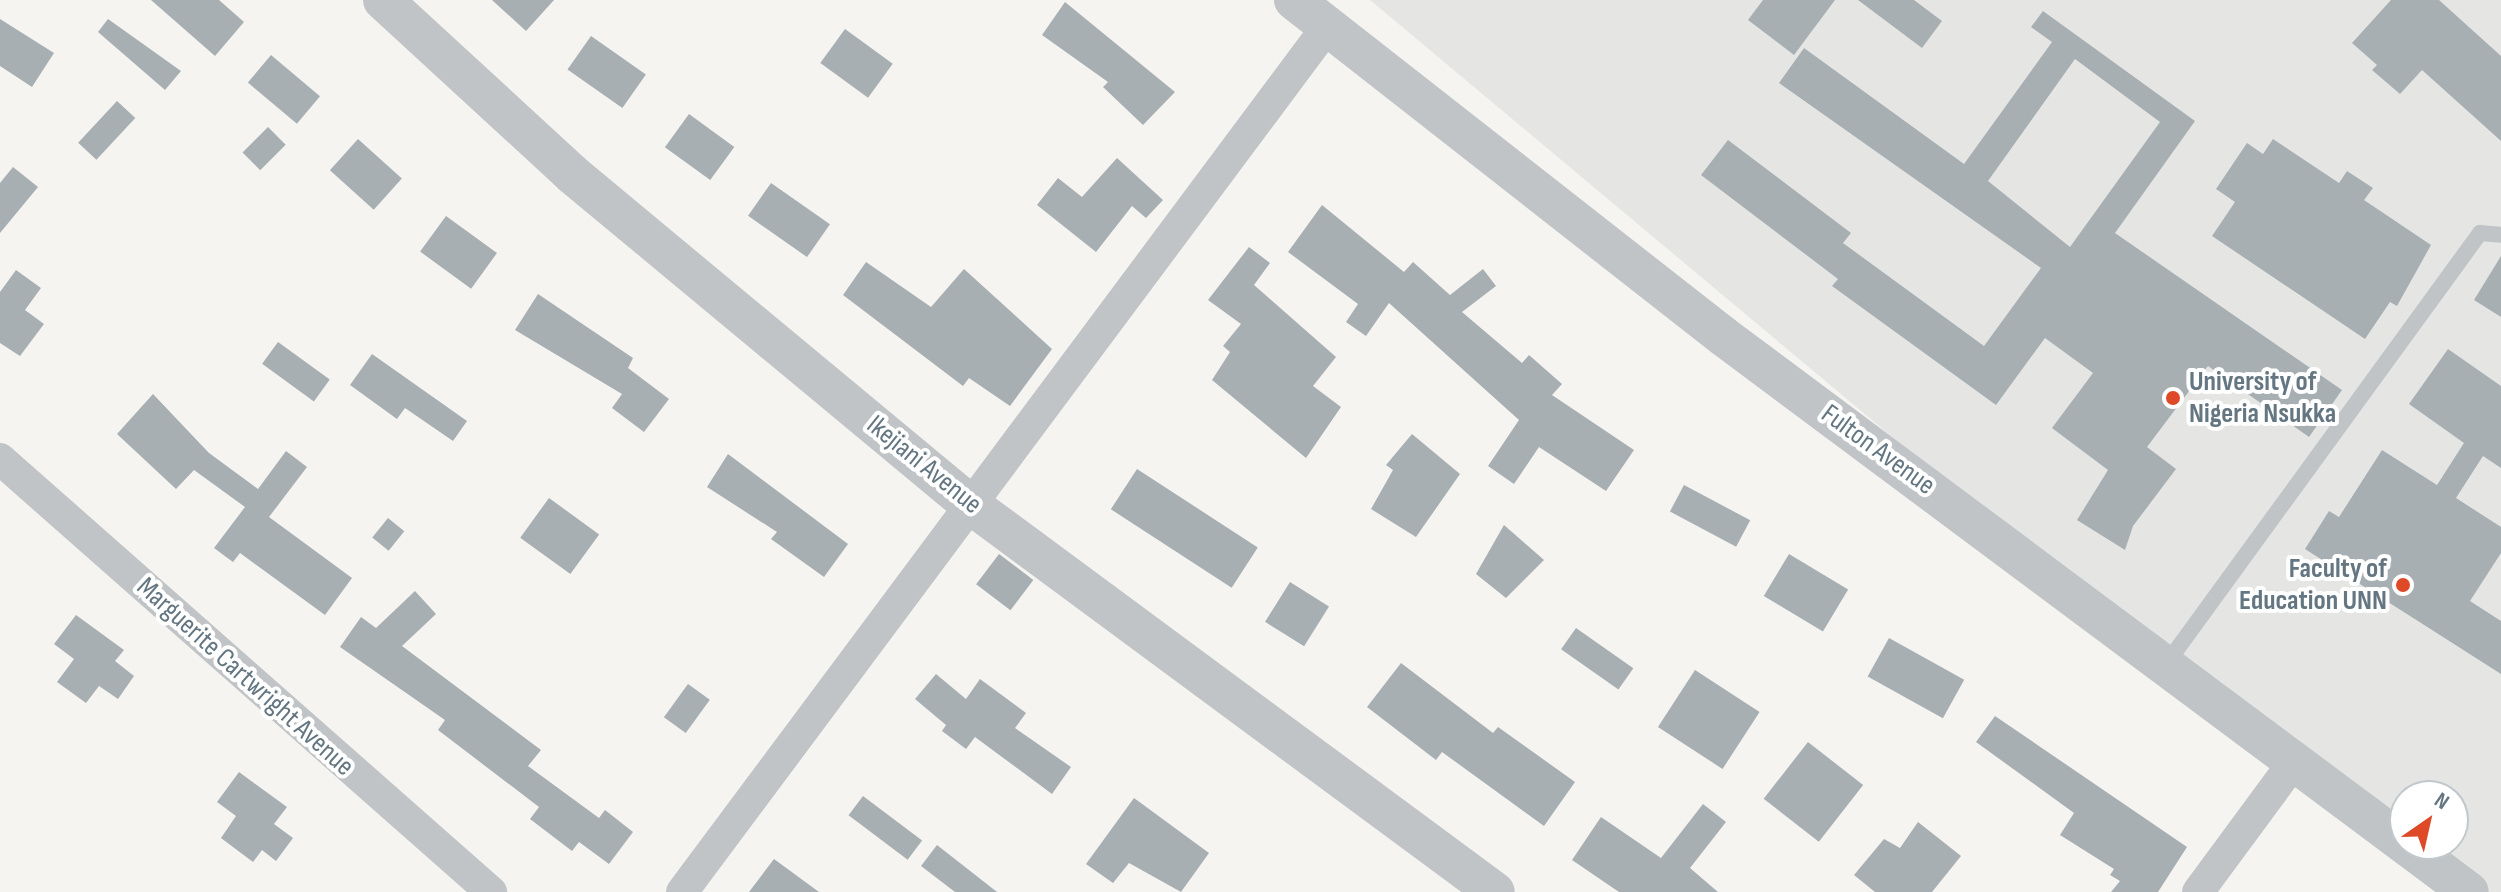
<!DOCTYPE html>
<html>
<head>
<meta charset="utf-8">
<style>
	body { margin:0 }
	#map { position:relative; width:2501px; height:892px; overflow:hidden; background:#f5f4f1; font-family:"Sofia Sans Condensed",sans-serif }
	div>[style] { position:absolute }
	.built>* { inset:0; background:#e5e6e4 }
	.building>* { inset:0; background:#a7afb3; transform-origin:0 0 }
	.service>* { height:16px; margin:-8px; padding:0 8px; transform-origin:8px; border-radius:8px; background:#c0c4c7 }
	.minor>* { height:32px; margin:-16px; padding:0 16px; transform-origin:16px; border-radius:16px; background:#c0c4c7 }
	.tertiary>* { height:40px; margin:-20px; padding:0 20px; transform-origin:20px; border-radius:20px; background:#c0c4c7 }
	.dots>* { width:22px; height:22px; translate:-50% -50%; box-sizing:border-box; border:4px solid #fff; border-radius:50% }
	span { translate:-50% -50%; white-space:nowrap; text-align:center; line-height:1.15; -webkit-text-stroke:8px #fff; paint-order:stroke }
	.poi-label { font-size:28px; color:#647681; font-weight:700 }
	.left { translate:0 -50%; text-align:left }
	.right { translate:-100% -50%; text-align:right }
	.street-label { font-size:28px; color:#647681 }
	.north { position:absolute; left:2389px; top:780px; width:80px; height:80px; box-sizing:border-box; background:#fff; border:2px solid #c1c8cd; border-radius:50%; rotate:34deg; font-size:22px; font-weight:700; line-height:32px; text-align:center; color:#647681 }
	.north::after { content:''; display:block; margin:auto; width:28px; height:36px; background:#de4927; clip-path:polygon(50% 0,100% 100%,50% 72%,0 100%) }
</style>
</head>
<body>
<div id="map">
	<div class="built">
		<i style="clip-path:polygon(evenodd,1370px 0,2501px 0,2501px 892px,2436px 892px,1370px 0,2405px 796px,2453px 796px,2453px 844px,2405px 844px,2405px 796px)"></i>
	</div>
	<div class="building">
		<i style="clip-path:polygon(151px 0,219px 0,244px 22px,215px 56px)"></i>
		<i style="clip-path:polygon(492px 0,554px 0,526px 31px)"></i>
		<i style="clip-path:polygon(1763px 0,1835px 0,1794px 55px,1748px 20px)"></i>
		<i style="clip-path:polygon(1858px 0,1914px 0,1942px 21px,1922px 48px)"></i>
		<i style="clip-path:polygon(2391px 0,2439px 0,2501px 56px,2501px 141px,2422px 70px,2400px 94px,2372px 70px,2377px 65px,2352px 43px)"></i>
		<i style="clip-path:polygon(1065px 2px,1175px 92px,1143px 125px,1103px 87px,1108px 82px,1042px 35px)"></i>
		<i style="clip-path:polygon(evenodd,2043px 11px,2195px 121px,2115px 233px,2342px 390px,2309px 437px,2208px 366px,2147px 447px,2176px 469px,2133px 526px,2125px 550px,2077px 520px,2108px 470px,2052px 428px,2093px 373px,2045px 338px,1996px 405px,1832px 286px,1838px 279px,1701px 175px,1728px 140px,1851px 233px,1843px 243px,1984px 346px,2041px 268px,1779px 83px,1804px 48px,1964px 164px,2052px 42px,2031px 27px,2043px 11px,2075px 59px,2160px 122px,2070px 247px,1988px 181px,2075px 59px)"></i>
		<i style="clip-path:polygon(0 19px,54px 53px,32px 87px,0 66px)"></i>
		<i style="clip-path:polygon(108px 19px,181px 71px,165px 90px,98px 32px)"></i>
		<i style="left:845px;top:29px;width:59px;height:42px;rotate:36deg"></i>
		<i style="left:591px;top:36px;width:67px;height:41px;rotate:35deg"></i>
		<i style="left:271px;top:55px;width:64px;height:36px;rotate:40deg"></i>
		<i style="left:117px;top:101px;width:25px;height:57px;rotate:43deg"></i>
		<i style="left:689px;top:114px;width:56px;height:41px;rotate:36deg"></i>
		<i style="left:268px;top:127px;width:25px;height:36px;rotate:45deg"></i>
		<i style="left:358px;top:139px;width:59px;height:42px;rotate:42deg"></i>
		<i style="clip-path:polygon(2273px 139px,2339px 183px,2347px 171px,2373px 188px,2364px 200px,2431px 245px,2397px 306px,2390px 302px,2365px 339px,2212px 236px,2235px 202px,2216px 189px,2247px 143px,2263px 154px)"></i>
		<i style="clip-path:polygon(1117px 158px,1163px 200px,1146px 218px,1132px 206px,1096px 252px,1037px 205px,1058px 178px,1082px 197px)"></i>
		<i style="clip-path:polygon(13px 167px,38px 187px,0 233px,0 183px)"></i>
		<i style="left:771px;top:183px;width:72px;height:40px;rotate:35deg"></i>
		<i style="clip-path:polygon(1322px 205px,1404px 272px,1413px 262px,1450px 295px,1483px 269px,1496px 286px,1462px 312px,1522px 363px,1529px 355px,1562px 384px,1552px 395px,1634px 450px,1606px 491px,1539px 447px,1514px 484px,1488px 466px,1519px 420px,1389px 303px,1366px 336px,1346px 322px,1358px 304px,1288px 252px)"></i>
		<i style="left:446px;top:216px;width:63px;height:44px;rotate:36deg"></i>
		<i style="clip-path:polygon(1249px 247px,1270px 263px,1254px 285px,1336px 357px,1313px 386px,1341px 407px,1306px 458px,1212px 380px,1230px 352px,1223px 346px,1241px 324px,1208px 300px)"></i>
		<i style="clip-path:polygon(2501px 256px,2501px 317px,2474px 300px)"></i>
		<i style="clip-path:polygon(866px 262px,931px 307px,964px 269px,1052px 349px,1010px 406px,969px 378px,963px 386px,843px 295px)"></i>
		<i style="clip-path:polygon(16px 270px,41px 288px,25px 310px,44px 324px,20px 356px,0 343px,0 292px)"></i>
		<i style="clip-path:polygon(538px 294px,633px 358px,628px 368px,669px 399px,644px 432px,612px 408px,622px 394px,515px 330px)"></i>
		<i style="left:278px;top:342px;width:64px;height:27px;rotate:36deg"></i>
		<i style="clip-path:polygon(2448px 349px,2501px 386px,2501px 468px,2483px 456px,2456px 498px,2501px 527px,2501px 553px,2470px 601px,2501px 621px,2501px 674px,2305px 549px,2329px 511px,2339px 517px,2382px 450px,2437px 485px,2464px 443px,2409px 404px)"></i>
		<i style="clip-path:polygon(372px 354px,467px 421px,453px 441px,405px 408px,397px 419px,350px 385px)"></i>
		<i style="clip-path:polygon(153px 394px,209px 453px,258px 489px,286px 451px,307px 467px,269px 517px,352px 578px,325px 615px,240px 553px,233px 562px,214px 548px,245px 507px,194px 470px,176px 489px,117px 434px)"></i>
		<i style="clip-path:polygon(1412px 434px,1460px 474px,1416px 537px,1371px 509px,1393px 470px,1386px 465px)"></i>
		<i style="clip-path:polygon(728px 454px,848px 544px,824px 577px,771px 539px,777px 532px,707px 487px)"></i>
		<i style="left:1137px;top:469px;width:144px;height:48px;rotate:33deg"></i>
		<i style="left:1684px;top:485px;width:75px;height:30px;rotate:28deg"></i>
		<i style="left:549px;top:498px;width:62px;height:49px;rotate:36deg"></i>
		<i style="left:388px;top:518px;width:21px;height:25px;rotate:39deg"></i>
		<i style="clip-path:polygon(1504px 525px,1544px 560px,1506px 598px,1476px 574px)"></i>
		<i style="left:999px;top:554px;width:43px;height:38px;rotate:37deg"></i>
		<i style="left:1789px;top:554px;width:69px;height:49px;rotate:31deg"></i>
		<i style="left:1290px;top:582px;width:46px;height:47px;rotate:32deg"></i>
		<i style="clip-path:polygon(415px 591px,436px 614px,402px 646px,541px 750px,528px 766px,599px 818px,605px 810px,633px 832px,609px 864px,579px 842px,572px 851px,530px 819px,539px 807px,438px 730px,445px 720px,340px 647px,361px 617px,376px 628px)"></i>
		<i style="clip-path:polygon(76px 615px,124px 650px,115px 661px,134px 676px,118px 699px,99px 686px,86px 703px,57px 682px,74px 659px,54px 644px)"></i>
		<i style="left:1576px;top:628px;width:70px;height:26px;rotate:35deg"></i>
		<i style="left:1889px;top:638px;width:86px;height:44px;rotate:29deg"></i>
		<i style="clip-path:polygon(1401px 663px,1493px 733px,1498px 727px,1575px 782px,1544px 826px,1442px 752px,1436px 760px,1367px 707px)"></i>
		<i style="left:1695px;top:670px;width:77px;height:68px;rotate:33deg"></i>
		<i style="clip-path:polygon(936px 674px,966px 699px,980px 679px,1026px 713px,1015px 728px,1071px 767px,1052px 794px,975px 737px,966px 749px,942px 731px,946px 725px,915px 699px)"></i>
		<i style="left:688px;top:684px;width:27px;height:41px;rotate:36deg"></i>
		<i style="clip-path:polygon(1995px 716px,2187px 847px,2158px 892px,2111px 892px,2120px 881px,2110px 875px,2114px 869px,2060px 835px,2074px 813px,1976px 742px)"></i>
		<i style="left:1808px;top:742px;width:70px;height:72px;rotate:38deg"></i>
		<i style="clip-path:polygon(239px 772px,287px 807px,274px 824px,293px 838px,276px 861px,262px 850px,253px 862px,221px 838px,236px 816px,217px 802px)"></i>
		<i style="left:863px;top:796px;width:74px;height:24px;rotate:37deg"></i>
		<i style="clip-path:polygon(1134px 798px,1209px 853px,1181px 892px,1129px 863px,1113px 883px,1086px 864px)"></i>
		<i style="clip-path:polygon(1703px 804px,1726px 822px,1690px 868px,1718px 892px,1619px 892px,1572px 860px,1601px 817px,1661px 858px)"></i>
		<i style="clip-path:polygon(1918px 822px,1961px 856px,1932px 892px,1875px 892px,1854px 875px,1884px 839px,1900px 848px)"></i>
		<i style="clip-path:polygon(937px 845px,997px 892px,955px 892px,921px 866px)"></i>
		<i style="clip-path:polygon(774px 859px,819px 892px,749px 892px)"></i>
	</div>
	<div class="service">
		<i style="left:2167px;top:663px;width:532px;rotate:-53.95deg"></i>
		<i style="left:2480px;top:233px;width:21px;rotate:5deg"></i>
	</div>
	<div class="minor">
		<i style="left:0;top:459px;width:655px;rotate:41.41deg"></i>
		<i style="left:682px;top:892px;width:1079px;rotate:-53.29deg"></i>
		<i style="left:2198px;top:892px;width:162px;rotate:-53.6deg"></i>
	</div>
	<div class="tertiary">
		<i style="left:383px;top:0;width:257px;rotate:42.6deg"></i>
		<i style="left:572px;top:174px;width:513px;rotate:39.71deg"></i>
		<i style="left:967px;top:502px;width:656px;rotate:36.45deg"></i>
		<i style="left:1294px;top:0;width:545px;rotate:38.07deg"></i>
		<i style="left:1723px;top:336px;width:930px;rotate:36.7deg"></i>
	</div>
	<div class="dots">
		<i style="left:2173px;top:398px;background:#de4927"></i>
		<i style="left:2403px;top:585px;background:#de4927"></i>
	</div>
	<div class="poi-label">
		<span class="left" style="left:2189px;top:398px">University of<br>Nigeria Nsukka</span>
		<span class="right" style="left:2387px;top:585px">Faculty of<br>Education UNN</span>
	</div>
	<div class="street-label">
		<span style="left:1878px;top:450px;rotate:36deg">Fulton Avenue</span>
		<span style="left:924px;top:465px;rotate:39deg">Ikejiani Avenue</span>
		<span style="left:245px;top:677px;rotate:42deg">Marguerite Cartwright Avenue</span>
	</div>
	<div class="north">N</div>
</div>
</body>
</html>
